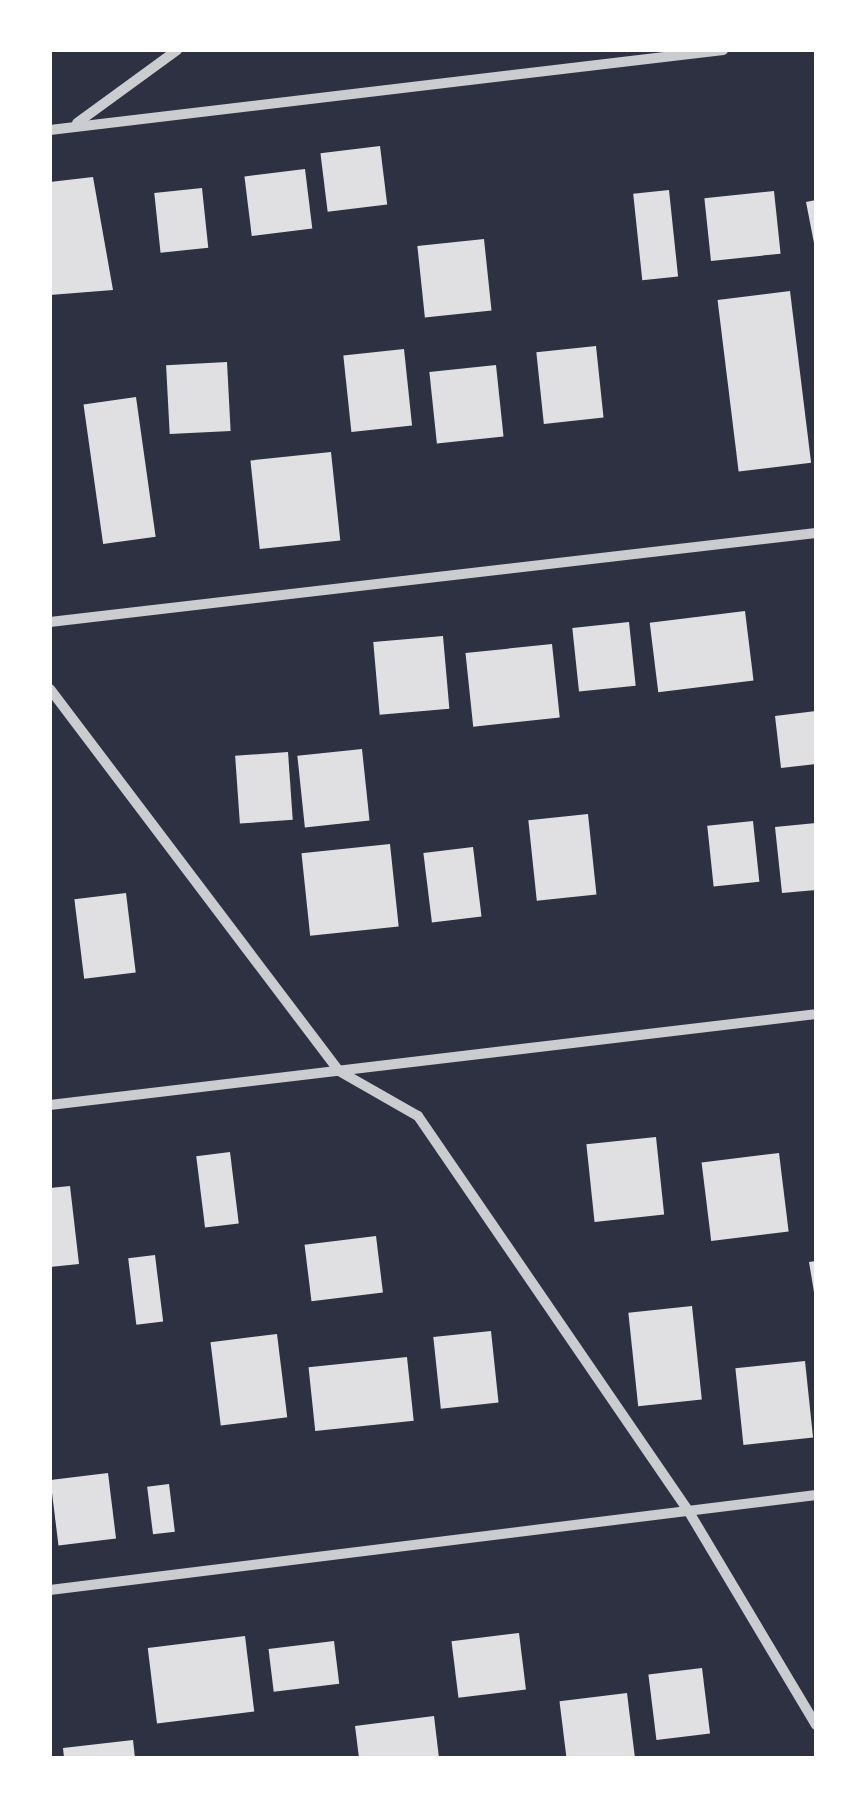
<!DOCTYPE html>
<html>
<head>
<meta charset="utf-8">
<style>
	body { margin:0 }
	#map { position:relative; width:866px; height:1808px; overflow:hidden; background:#2d3142; font-family:Ubuntu,sans-serif }
	div>[style] { position:absolute }
	.building>* { inset:0; background:#e0e0e3; transform-origin:0 0 }
	.minor>* { height:10px; margin:-5px; padding:0 5px; transform-origin:5px; border-radius:5px; background:#caccd0 }
	span { translate:-50% -50%; white-space:nowrap; text-align:center; line-height:1.15; -webkit-text-stroke:9px #fff; paint-order:stroke }
	.frame { position:absolute; inset:0; border:52px solid #fff; pointer-events:none }
</style>
</head>
<body>
<div id="map">
	<div class="building">
		<i style="left:380px;top:146px;width:59px;height:60px;rotate:83deg"></i>
		<i style="left:305px;top:169px;width:60px;height:61px;rotate:83deg"></i>
		<i style="clip-path:polygon(93px 177px,113px 290px,50px 295px,50px 182px)"></i>
		<i style="left:202px;top:188px;width:60px;height:48px;rotate:84deg"></i>
		<i style="left:669px;top:190px;width:87px;height:36px;rotate:84deg"></i>
		<i style="left:774px;top:191px;width:63px;height:70px;rotate:84deg"></i>
		<i style="clip-path:polygon(816px 200px,816px 243px,814px 243px,806px 202px)"></i>
		<i style="left:484px;top:239px;width:72px;height:67px;rotate:84deg"></i>
		<i style="left:790px;top:291px;width:173px;height:73px;rotate:83deg"></i>
		<i style="left:596px;top:346px;width:72px;height:60px;rotate:84deg"></i>
		<i style="left:404px;top:349px;width:77px;height:61px;rotate:84deg"></i>
		<i style="left:227px;top:362px;width:69px;height:61px;rotate:87deg"></i>
		<i style="left:496px;top:365px;width:72px;height:67px;rotate:84deg"></i>
		<i style="left:136px;top:397px;width:141px;height:53px;rotate:82deg"></i>
		<i style="left:331px;top:452px;width:89px;height:81px;rotate:84deg"></i>
		<i style="left:745px;top:611px;width:70px;height:96px;rotate:83deg"></i>
		<i style="left:629px;top:622px;width:64px;height:57px;rotate:84deg"></i>
		<i style="left:443px;top:636px;width:73px;height:70px;rotate:85deg"></i>
		<i style="left:552px;top:644px;width:74px;height:87px;rotate:84deg"></i>
		<i style="clip-path:polygon(816px 711px,816px 764px,781px 768px,775px 716px)"></i>
		<i style="left:362px;top:749px;width:72px;height:65px;rotate:84deg"></i>
		<i style="left:288px;top:752px;width:68px;height:53px;rotate:86deg"></i>
		<i style="left:588px;top:814px;width:81px;height:60px;rotate:84deg"></i>
		<i style="left:753px;top:821px;width:61px;height:46px;rotate:84deg"></i>
		<i style="clip-path:polygon(816px 823px,816px 890px,782px 893px,775px 827px)"></i>
		<i style="left:390px;top:844px;width:83px;height:89px;rotate:84deg"></i>
		<i style="left:473px;top:847px;width:70px;height:50px;rotate:83deg"></i>
		<i style="left:126px;top:893px;width:80px;height:52px;rotate:83deg"></i>
		<i style="left:656px;top:1137px;width:78px;height:70px;rotate:84deg"></i>
		<i style="left:230px;top:1152px;width:72px;height:34px;rotate:83deg"></i>
		<i style="left:779px;top:1153px;width:79px;height:78px;rotate:83deg"></i>
		<i style="clip-path:polygon(70px 1186px,79px 1264px,50px 1267px,50px 1188px)"></i>
		<i style="left:376px;top:1236px;width:57px;height:72px;rotate:83deg"></i>
		<i style="left:155px;top:1255px;width:67px;height:27px;rotate:83deg"></i>
		<i style="clip-path:polygon(816px 1261px,816px 1292px,814px 1292px,809px 1262px)"></i>
		<i style="left:692px;top:1306px;width:94px;height:64px;rotate:84deg"></i>
		<i style="left:491px;top:1331px;width:72px;height:58px;rotate:84deg"></i>
		<i style="left:277px;top:1334px;width:84px;height:67px;rotate:83deg"></i>
		<i style="left:407px;top:1357px;width:64px;height:99px;rotate:84deg"></i>
		<i style="left:805px;top:1361px;width:77px;height:70px;rotate:84deg"></i>
		<i style="left:108px;top:1473px;width:66px;height:58px;rotate:83deg"></i>
		<i style="left:169px;top:1484px;width:48px;height:22px;rotate:83deg"></i>
		<i style="left:519px;top:1633px;width:57px;height:68px;rotate:83deg"></i>
		<i style="left:245px;top:1636px;width:76px;height:98px;rotate:83deg"></i>
		<i style="left:334px;top:1641px;width:43px;height:66px;rotate:83deg"></i>
		<i style="left:702px;top:1668px;width:66px;height:54px;rotate:83deg"></i>
		<i style="left:627px;top:1693px;width:65px;height:68px;rotate:83deg"></i>
		<i style="clip-path:polygon(434px 1716px,439px 1758px,359px 1758px,355px 1726px)"></i>
		<i style="clip-path:polygon(133px 1740px,135px 1758px,64px 1758px,63px 1748px)"></i>
	</div>
	<div class="minor">
		<i style="left:77px;top:123px;width:124px;rotate:-36.1deg"></i>
		<i style="left:50px;top:130px;width:678px;rotate:-6.78deg"></i>
		<i style="left:50px;top:622px;width:771px;rotate:-6.63deg"></i>
		<i style="left:50px;top:689px;width:479px;rotate:52.9deg"></i>
		<i style="left:339px;top:1071px;width:91px;rotate:29.7deg"></i>
		<i style="left:418px;top:1116px;width:480px;rotate:55.6deg"></i>
		<i style="left:689px;top:1512px;width:248px;rotate:59.2deg"></i>
		<i style="left:50px;top:1105px;width:771px;rotate:-6.77deg"></i>
		<i style="left:50px;top:1590px;width:772px;rotate:-7.07deg"></i>
	</div>
	<div class="frame"></div>
</div>
</body>
</html>
